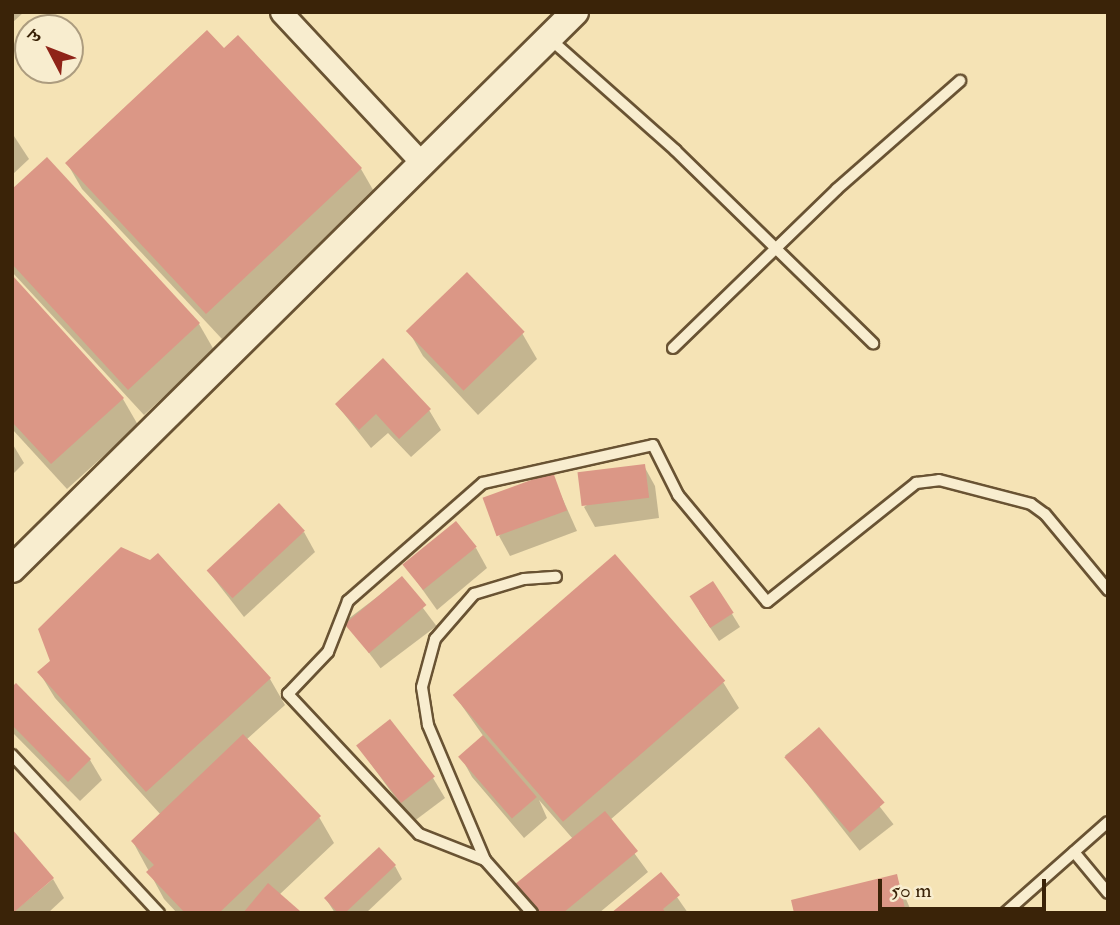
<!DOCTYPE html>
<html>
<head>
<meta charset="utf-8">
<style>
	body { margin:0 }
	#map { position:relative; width:1120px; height:925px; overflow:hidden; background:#f5e3b5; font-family:"IM FELL Double Pica","Noto Serif Devanagari",serif }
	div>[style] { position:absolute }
	.shadow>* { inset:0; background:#0003; transform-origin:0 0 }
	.building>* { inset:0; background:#db9786; transform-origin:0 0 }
	.roads { filter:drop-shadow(2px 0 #695333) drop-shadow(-2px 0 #695333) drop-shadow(0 2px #695333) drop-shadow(0 -2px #695333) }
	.service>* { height:10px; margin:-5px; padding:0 5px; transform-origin:5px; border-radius:5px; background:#f8edcf }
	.minor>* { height:21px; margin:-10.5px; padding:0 10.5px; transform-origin:10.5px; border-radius:10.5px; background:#f8edcf }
	.tertiary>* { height:26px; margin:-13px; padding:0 13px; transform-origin:13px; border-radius:13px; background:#f8edcf }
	span { translate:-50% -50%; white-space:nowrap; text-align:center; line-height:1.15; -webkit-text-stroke:7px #f8edcf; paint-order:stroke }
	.frame { position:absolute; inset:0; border:14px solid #3a2308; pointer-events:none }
	.north { position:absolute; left:14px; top:14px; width:70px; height:70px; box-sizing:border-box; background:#f8edcf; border:2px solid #ac9c7f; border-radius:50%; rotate:312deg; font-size:19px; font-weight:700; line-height:28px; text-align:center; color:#3a2308 }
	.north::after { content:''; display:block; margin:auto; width:24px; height:32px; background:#8f2418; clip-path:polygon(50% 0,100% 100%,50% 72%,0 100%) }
	.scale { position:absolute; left:878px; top:879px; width:168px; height:32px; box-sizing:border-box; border:4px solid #3a2308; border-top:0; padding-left:9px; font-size:21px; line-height:24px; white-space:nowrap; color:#3a2308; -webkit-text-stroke:5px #f8edcf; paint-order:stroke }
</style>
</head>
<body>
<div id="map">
	<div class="shadow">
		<i style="clip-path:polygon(12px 12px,24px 12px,12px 23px)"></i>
		<i style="clip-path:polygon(224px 51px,361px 169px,376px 195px,222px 339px,82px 189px,67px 163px)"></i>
		<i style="clip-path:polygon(12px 133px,29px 159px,12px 175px)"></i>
		<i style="clip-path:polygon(47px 159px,199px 324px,214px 350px,144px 415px,12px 272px,12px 192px)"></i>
		<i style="clip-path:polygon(12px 278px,123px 399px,138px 425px,67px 489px,12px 429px)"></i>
		<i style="clip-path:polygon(408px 330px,522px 333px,537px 359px,478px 415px,423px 356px)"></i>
		<i style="clip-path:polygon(337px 405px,429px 410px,441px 430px,411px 457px,388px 433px,371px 448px)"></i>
		<i style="clip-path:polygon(12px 443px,24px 463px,12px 475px)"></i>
		<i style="clip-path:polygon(644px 466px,655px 486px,659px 518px,595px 527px,584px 507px)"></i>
		<i style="clip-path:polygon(552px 475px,577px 531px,510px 556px,499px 536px)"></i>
		<i style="clip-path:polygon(304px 532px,315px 552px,244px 617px,208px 571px)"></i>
		<i style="clip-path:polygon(476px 548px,487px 568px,437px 610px,405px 565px)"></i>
		<i style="clip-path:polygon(158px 556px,270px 679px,285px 705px,246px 740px,319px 817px,334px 843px,279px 895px,299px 913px,177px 913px,164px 899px,133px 842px,161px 815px,55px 698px,39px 672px)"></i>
		<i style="left:401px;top:579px;width:59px;height:70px;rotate:53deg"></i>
		<i style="clip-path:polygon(699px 611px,732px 614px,740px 627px,719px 641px)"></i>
		<i style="clip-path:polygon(723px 682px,739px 708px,610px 820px,648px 872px,599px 913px,533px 913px,573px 839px,539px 800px,547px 818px,524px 838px,472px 777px,461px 757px,484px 737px,455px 696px)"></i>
		<i style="clip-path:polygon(16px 685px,90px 760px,102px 780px,80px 801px,12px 732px,12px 689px)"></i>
		<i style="left:819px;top:729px;width:121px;height:43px;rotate:52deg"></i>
		<i style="clip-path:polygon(358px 746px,433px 778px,445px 798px,413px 822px)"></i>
		<i style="clip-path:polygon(395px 866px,402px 879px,366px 913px,335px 913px,326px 899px)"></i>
		<i style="clip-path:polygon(661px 874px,688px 913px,613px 913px)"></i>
		<i style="clip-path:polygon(896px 876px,912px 913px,795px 913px)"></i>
		<i style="clip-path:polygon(53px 879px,64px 898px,48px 913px,12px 913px)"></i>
	</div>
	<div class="building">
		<i style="clip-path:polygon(207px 30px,224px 48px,238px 35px,362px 168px,206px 314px,65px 163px)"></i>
		<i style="clip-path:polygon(47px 157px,200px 323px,128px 390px,12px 264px,12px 189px)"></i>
		<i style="left:467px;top:272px;width:83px;height:85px;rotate:46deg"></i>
		<i style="clip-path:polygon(12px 275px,124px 398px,51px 464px,12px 422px)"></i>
		<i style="clip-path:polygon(383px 358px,431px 409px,399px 439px,376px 414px,359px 430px,335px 404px)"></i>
		<i style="left:645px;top:464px;width:34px;height:68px;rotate:83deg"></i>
		<i style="left:553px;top:472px;width:41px;height:75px;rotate:70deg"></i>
		<i style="left:279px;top:503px;width:38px;height:99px;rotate:47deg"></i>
		<i style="left:456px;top:521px;width:33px;height:69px;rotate:51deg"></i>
		<i style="clip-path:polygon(121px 547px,150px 560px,158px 553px,271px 678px,146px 792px,37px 672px,50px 661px,38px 629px)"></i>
		<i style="left:615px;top:554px;width:168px;height:215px;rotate:49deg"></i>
		<i style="left:402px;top:576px;width:38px;height:75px;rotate:50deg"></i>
		<i style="left:713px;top:581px;width:38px;height:28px;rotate:57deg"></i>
		<i style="clip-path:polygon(16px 683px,91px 759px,68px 782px,12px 725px,12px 687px)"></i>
		<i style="left:390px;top:719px;width:73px;height:43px;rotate:52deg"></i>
		<i style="left:819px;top:727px;width:100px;height:46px;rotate:49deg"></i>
		<i style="clip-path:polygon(243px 734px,321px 816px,219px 913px,185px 913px,146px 872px,154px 865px,131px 841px)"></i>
		<i style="left:483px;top:735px;width:82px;height:33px;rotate:49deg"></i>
		<i style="clip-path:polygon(605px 811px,638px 851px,563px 913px,536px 913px,514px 885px)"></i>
		<i style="clip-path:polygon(12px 829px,54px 878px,13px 913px,12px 913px)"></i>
		<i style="clip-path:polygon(379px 847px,396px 865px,345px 913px,338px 913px,324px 898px)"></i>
		<i style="clip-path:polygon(661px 872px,680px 895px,663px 909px,666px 913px,611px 913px)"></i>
		<i style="clip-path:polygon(897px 874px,906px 913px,794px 913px,791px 900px)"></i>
		<i style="clip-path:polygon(268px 883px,300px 911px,298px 913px,243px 913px)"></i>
	</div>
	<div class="roads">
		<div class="service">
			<i style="left:549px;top:38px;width:169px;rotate:41.6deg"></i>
			<i style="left:675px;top:150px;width:277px;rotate:44.3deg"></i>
			<i style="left:673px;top:348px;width:228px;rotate:-44.1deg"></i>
			<i style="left:837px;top:189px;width:164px;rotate:-41.3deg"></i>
			<i style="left:12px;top:755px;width:216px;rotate:47.1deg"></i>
			<i style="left:1074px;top:852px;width:53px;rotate:50.3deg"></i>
			<i style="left:485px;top:860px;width:71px;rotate:-158.5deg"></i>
			<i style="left:419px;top:834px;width:192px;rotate:-133.1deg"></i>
			<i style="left:288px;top:694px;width:58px;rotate:-46.4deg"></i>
			<i style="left:328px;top:652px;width:55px;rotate:-68.6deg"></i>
			<i style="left:348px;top:601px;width:179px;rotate:-41.2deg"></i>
			<i style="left:483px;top:483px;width:174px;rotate:-12.6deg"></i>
			<i style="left:653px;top:445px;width:56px;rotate:63.4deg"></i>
			<i style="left:678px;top:495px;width:139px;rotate:50.2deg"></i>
			<i style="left:767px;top:602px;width:191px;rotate:-38.6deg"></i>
			<i style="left:916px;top:483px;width:23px;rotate:-7deg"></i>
			<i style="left:939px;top:480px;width:95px;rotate:14.6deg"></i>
			<i style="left:1031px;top:504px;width:17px;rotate:36deg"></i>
			<i style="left:1045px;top:514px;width:99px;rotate:50.3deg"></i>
			<i style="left:532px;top:913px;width:71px;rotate:-131.6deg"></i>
			<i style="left:485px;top:860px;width:147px;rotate:-112.9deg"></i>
			<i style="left:428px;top:725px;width:38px;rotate:-99deg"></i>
			<i style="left:422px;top:687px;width:50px;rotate:-74.8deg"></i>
			<i style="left:435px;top:639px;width:60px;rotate:-49.1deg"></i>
			<i style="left:474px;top:594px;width:52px;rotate:-16.7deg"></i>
			<i style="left:524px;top:579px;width:32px;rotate:-4deg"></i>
			<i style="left:1005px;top:913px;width:137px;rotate:-41.5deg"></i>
		</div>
		<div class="minor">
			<i style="left:281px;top:12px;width:207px;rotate:47deg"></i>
		</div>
		<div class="tertiary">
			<i style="left:12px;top:569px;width:792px;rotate:-44.69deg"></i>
		</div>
	</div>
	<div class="frame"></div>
	<div class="north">उ</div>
	<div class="scale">50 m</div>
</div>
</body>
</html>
